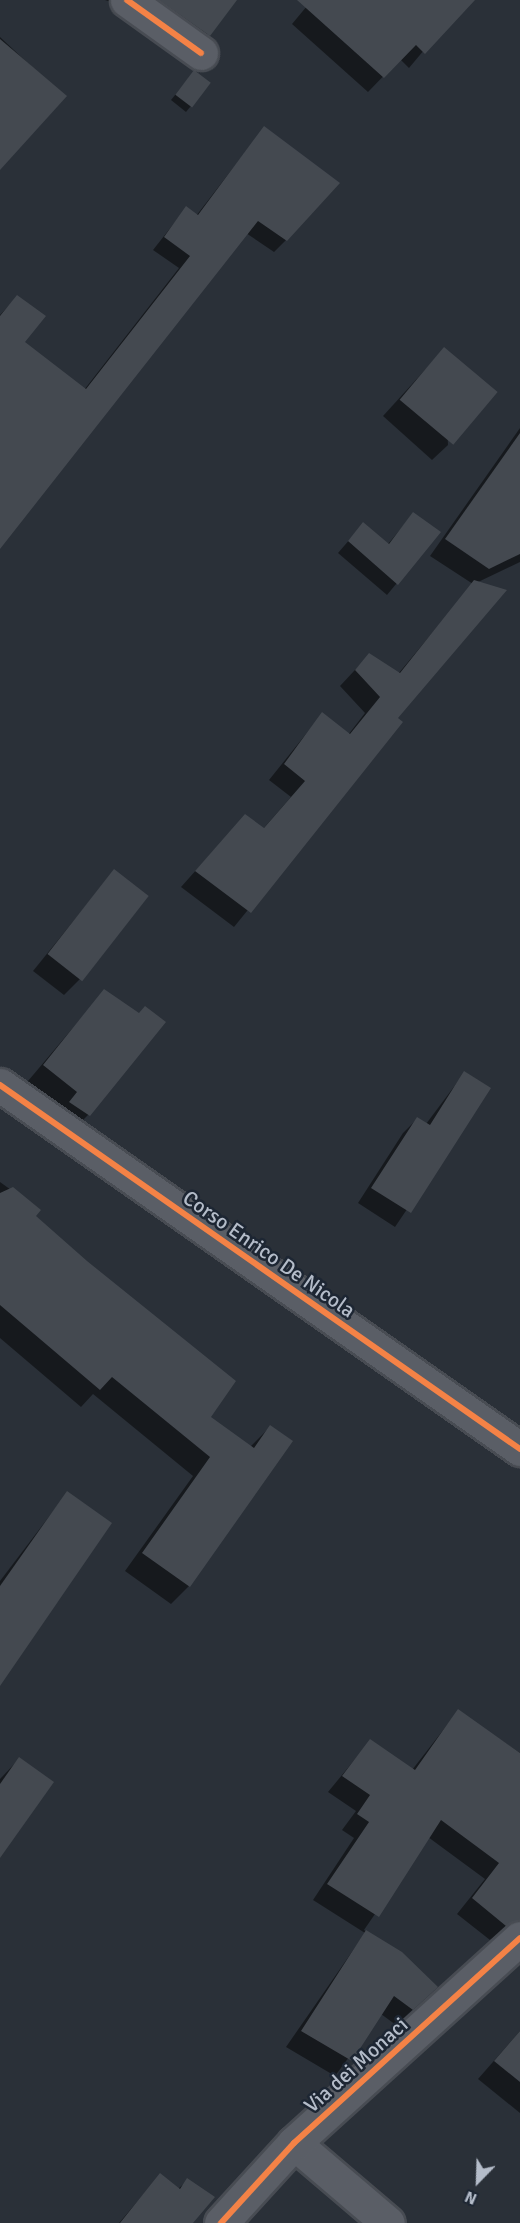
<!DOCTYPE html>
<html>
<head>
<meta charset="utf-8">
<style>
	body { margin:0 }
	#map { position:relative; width:520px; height:2223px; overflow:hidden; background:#2a3038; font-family:Signika,sans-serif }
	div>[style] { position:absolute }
	.shadow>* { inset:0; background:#0007 }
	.building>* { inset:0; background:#444950; transform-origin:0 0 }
	.roads { filter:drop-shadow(2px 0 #484c53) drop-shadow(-2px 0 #484c53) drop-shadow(0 2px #484c53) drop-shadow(0 -2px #484c53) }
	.minor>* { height:33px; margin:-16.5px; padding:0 16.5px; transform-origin:16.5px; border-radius:16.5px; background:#5a5e66 }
	.cycleway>* { height:6px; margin:-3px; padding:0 3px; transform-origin:3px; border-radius:3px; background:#f48246 }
	span { translate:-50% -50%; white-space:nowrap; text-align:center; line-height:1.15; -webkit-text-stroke:5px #1d2633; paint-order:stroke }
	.street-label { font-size:21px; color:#b4bcc9 }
	.north { position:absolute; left:448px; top:2151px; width:60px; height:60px; -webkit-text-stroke:4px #1d2633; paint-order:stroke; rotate:203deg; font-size:16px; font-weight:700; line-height:24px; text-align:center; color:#b4bcc9 }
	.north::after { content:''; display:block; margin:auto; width:21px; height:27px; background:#b4bcc9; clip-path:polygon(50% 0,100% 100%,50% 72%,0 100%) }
</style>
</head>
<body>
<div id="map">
	<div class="shadow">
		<i style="clip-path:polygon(105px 0,236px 0,191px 53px,129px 8px)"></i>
		<i style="clip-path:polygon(312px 0,466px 0,409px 68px,400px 59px,368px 92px,292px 24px)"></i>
		<i style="clip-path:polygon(0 37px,64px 97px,0 168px)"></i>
		<i style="clip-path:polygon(189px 78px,209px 84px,186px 112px,171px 100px)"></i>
		<i style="clip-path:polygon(264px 128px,286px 240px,274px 252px,246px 233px,0 544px,0 315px,17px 297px,23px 343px,84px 390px,179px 268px,153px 250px,186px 208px,196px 216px)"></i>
		<i style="clip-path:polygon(444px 349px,448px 445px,432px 460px,383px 416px)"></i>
		<i style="clip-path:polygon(520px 428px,520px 562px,476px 583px,396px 719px,401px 722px,234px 927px,181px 887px,230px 832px,263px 829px,291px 797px,269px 780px,322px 714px,348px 735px,365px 713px,340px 686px,354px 671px,369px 655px,398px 674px,473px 584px,430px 556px)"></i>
		<i style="clip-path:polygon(413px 514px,439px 532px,387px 595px,338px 553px,363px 524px,388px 544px)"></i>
		<i style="clip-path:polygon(114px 871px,80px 979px,64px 995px,33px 971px)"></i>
		<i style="clip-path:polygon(104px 991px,139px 1014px,88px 1115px,72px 1131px,62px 1109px,28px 1081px)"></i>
		<i style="clip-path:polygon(465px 1072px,489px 1088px,395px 1227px,358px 1203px,403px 1133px,417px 1119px,426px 1124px)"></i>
		<i style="clip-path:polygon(0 1182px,39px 1210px,34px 1216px,208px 1418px,250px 1447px,270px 1427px,189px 1586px,171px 1604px,125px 1571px,193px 1476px,93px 1394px,81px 1407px,0 1338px)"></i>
		<i style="clip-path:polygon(67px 1493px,0 1682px,0 1581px)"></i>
		<i style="clip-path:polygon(458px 1711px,520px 1753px,520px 1920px,490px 1940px,457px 1914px,485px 1879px,428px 1837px,364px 1930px,401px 1953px,420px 2003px,396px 2025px,381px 2014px,335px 2076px,286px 2047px,365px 1933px,313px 1900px,354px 1838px,342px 1830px,356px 1811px,328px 1792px,370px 1741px,412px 1770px)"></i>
		<i style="clip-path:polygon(19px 1759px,0 1856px,0 1779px)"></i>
		<i style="clip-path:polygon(520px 2031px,520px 2113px,478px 2079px)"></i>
		<i style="clip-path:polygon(160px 2175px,178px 2189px,188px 2180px,191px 2223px,119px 2223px)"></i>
	</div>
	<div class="building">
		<i style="clip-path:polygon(159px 0,237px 0,210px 36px)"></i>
		<i style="clip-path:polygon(297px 0,475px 0,425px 54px,416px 45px,384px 78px)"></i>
		<i style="clip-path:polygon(0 39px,67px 96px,0 170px)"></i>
		<i style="left:194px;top:70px;width:21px;height:31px;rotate:37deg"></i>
		<i style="clip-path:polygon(264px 126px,340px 183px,287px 241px,258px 221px,0 549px,0 316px,17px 295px,46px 316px,25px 342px,86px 389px,190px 256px,164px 237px,186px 206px,198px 215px)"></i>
		<i style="left:444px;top:347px;width:70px;height:69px;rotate:40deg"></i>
		<i style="clip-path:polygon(520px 433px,520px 554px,489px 569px,445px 539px)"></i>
		<i style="clip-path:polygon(413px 512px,441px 532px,398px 585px,348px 541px,363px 522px,389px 544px)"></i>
		<i style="clip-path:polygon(474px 580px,507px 590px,398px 718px,403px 722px,251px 913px,195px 871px,245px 814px,264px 828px,305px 781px,284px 764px,322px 712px,350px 734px,380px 697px,355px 670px,369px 653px,400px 673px)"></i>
		<i style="left:114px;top:869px;width:44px;height:108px;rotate:38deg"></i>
		<i style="clip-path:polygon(104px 989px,139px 1013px,145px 1006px,166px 1022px,90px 1116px,69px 1102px,77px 1092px,43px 1065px)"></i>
		<i style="clip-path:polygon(464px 1071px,491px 1088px,411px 1213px,371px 1188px,417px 1117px,430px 1125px)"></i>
		<i style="clip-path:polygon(13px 1187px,41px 1210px,36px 1216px,87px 1261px,236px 1381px,211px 1417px,254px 1448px,270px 1425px,293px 1441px,190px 1587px,142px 1553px,210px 1457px,112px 1377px,100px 1390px,0 1305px,0 1193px)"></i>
		<i style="clip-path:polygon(67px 1491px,112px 1523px,0 1686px,0 1586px)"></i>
		<i style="clip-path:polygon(458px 1709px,520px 1753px,520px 1920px,506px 1926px,472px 1898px,499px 1863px,441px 1820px,379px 1917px,327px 1884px,369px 1822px,357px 1814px,370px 1795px,342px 1776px,370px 1739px,415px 1770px)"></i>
		<i style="clip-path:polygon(19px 1757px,54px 1782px,0 1858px,0 1784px)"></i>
		<i style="clip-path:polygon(366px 1930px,402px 1952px,438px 1987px,413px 2010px,394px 1996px,352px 2061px,301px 2031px)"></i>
		<i style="clip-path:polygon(520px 2031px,520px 2082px,494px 2061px)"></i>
		<i style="clip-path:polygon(160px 2173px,180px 2189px,187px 2178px,215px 2197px,193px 2223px,120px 2223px)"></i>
	</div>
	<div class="roads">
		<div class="minor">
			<i style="left:127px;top:0;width:91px;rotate:35.6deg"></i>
			<i style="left:0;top:1085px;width:635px;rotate:34.99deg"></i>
			<i style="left:294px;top:2143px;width:123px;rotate:40.4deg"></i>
			<i style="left:221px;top:2223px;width:108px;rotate:-47.6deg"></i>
			<i style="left:294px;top:2143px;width:305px;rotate:-42.2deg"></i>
		</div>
	</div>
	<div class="cycleway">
		<i style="left:127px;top:0;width:91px;rotate:35.6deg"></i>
		<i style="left:0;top:1085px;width:635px;rotate:34.99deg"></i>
		<i style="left:221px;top:2223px;width:108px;rotate:-47.6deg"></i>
		<i style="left:294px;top:2143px;width:305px;rotate:-42.2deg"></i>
	</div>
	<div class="street-label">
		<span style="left:269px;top:1254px;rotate:35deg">Corso Enrico De Nicola</span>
		<span style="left:356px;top:2065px;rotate:-42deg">Via dei Monaci</span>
	</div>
	<div class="north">N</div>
</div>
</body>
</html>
